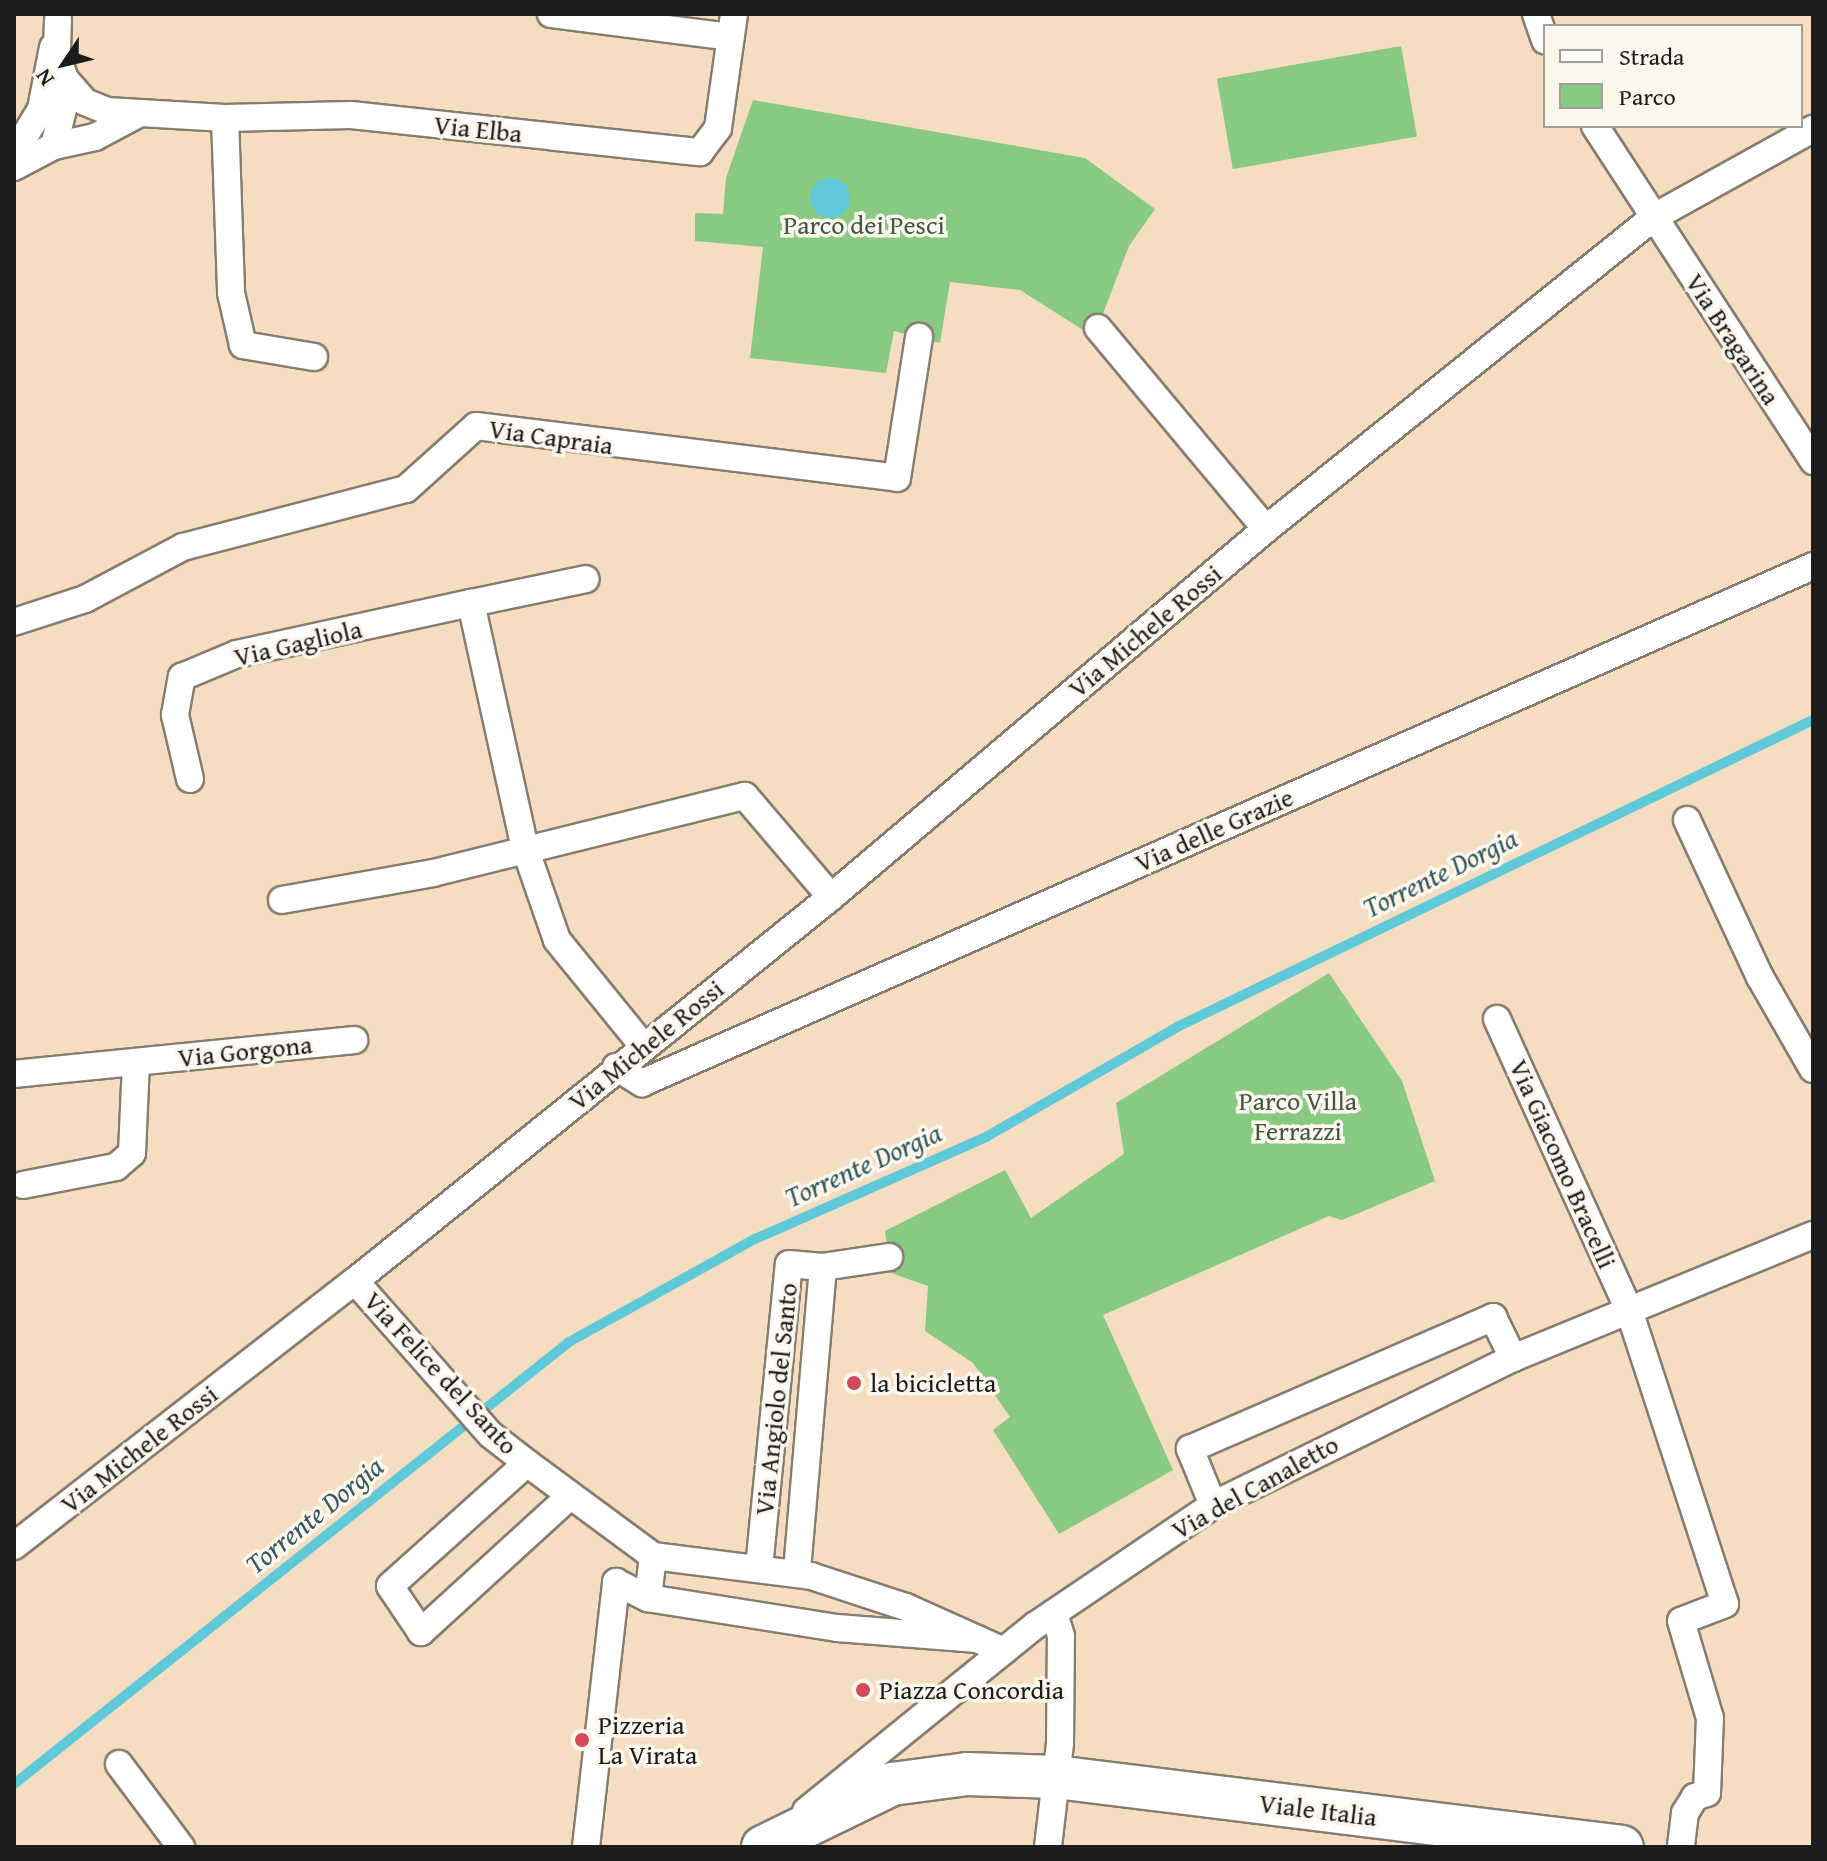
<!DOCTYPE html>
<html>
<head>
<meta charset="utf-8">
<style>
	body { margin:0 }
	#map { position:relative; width:1827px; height:1861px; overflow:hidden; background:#f4ddc0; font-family:"Gentium Book Plus",serif }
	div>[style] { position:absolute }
	.green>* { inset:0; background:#88ca82; transform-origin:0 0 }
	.water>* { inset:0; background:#5fc9da }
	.round { border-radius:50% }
	.stream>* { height:10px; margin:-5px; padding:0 5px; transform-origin:5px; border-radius:5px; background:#5fc9da }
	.roads { filter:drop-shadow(2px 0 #887c6e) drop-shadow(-2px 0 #887c6e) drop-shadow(0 2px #887c6e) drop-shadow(0 -2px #887c6e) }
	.street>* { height:26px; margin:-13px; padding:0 13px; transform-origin:13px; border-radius:13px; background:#fff }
	.primary>* { height:42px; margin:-21px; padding:0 21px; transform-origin:21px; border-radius:21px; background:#fff }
	.dots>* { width:22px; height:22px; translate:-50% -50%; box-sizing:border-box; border:4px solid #fbf7ec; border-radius:50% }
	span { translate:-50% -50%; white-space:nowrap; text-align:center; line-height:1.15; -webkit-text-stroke:7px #fbf7ec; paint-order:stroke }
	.street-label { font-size:26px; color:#1c1c1c }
	.park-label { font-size:26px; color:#425940 }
	.poi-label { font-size:26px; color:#1c1c1c }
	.left { translate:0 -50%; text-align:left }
	.water-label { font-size:28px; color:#33595e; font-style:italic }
	.frame { position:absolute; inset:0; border:16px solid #1c1c1c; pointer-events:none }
	.legend { position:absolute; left:1543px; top:24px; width:260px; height:104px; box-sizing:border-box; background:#fbf7ec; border:2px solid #a29f99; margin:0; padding:10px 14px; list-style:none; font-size:24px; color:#1c1c1c }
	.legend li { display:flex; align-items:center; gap:16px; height:40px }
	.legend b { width:40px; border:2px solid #a29f99 }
	.north { position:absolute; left:24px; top:24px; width:80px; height:80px; -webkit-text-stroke:6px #fbf7ec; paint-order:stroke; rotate:235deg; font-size:22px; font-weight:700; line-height:32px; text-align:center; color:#1c1c1c }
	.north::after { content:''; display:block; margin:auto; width:28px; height:36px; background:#1c1c1c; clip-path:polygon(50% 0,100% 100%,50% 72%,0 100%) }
</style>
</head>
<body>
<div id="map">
	<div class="green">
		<i style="left:1401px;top:46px;width:92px;height:187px;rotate:80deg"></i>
		<i style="clip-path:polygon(753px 100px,1085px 158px,1155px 209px,1129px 246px,1094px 337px,1020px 290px,950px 282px,940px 343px,894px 331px,886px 373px,750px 358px,763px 247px,695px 241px,695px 213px,723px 214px,726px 178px)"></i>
		<i style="clip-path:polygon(1329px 973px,1402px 1081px,1435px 1181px,1342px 1220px,1329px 1216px,1103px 1315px,1173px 1470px,1059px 1534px,993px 1430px,1010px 1417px,973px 1363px,925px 1331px,928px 1286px,891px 1273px,885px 1231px,1005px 1170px,1031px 1218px,1124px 1154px,1116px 1103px)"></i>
	</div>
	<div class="water">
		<i class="round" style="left:810px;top:178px;width:40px;height:40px"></i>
	</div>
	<div class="stream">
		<i style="left:14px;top:1784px;width:709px;rotate:-38.53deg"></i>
		<i style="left:569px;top:1342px;width:213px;rotate:-29deg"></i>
		<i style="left:755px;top:1239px;width:253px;rotate:-23.8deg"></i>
		<i style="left:986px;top:1137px;width:220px;rotate:-29.9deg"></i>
		<i style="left:1177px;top:1027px;width:706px;rotate:-25.77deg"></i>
	</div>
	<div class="roads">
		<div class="street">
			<i style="left:551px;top:14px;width:181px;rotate:7.3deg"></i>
			<i style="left:1536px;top:14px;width:28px;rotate:71deg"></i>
			<i style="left:58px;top:20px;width:35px;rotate:92deg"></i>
			<i style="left:57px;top:55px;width:25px;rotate:72deg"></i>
			<i style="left:65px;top:79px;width:30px;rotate:49deg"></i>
			<i style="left:85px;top:102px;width:24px;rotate:22deg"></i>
			<i style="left:107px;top:111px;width:118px;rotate:3.4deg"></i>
			<i style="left:225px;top:118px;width:126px;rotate:-1.4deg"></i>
			<i style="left:351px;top:115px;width:351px;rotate:6.1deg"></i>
			<i style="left:700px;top:152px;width:30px;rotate:-53deg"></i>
			<i style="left:718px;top:128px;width:115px;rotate:-82deg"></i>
			<i style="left:225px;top:118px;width:175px;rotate:88deg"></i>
			<i style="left:231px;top:293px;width:53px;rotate:77deg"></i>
			<i style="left:243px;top:345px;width:72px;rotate:9.6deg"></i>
			<i style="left:1595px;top:126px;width:400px;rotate:56.9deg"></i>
			<i style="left:54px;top:146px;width:63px;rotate:-76.2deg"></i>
			<i style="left:14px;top:154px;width:52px;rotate:-59deg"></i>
			<i style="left:41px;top:109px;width:63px;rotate:-79deg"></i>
			<i style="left:14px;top:167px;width:45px;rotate:-27.7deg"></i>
			<i style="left:54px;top:146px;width:42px;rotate:-12.4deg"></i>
			<i style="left:95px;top:137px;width:49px;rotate:-28.1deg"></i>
			<i style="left:1098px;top:328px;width:262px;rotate:50.1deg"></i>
			<i style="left:471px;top:603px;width:117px;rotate:-11.8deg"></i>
			<i style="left:14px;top:622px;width:75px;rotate:-17.9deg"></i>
			<i style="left:85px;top:599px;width:111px;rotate:-28deg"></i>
			<i style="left:183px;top:547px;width:230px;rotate:-14.6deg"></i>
			<i style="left:406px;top:489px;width:94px;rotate:-42deg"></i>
			<i style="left:476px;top:426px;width:424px;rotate:7deg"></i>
			<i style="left:897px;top:478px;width:143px;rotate:-81.1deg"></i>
			<i style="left:190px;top:779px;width:66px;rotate:-103.2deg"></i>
			<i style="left:175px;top:715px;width:39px;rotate:-80deg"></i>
			<i style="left:182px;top:677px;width:60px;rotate:-22.7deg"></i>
			<i style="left:237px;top:654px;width:239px;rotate:-12.3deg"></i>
			<i style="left:471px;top:603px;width:251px;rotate:77.6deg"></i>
			<i style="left:525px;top:848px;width:97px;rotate:70.8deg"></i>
			<i style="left:557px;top:940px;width:136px;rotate:50.9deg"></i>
			<i style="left:1687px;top:820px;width:173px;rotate:65.1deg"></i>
			<i style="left:1760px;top:977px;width:106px;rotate:60.1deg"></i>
			<i style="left:282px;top:900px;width:153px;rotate:-10.1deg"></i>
			<i style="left:433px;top:873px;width:321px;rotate:-13.9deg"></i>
			<i style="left:745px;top:796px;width:133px;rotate:49.6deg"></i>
			<i style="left:1497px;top:1019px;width:320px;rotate:65.6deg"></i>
			<i style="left:1629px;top:1310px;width:309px;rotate:71.9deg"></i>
			<i style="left:1725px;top:1604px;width:47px;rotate:158.9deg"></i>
			<i style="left:1681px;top:1621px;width:101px;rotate:73.4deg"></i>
			<i style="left:1710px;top:1718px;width:75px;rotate:92.3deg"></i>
			<i style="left:1707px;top:1793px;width:13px;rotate:162deg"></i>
			<i style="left:1695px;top:1797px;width:19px;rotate:122deg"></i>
			<i style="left:1685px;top:1813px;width:34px;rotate:97deg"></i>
			<i style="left:616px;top:1067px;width:31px;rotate:32deg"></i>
			<i style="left:642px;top:1083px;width:1280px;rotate:-23.82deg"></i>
			<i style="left:14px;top:1074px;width:342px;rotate:-5.7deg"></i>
			<i style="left:23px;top:1185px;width:95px;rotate:-11deg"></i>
			<i style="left:116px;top:1167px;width:21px;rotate:-41deg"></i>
			<i style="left:132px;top:1153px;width:91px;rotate:-87.5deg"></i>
			<i style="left:823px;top:1267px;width:67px;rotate:-8.6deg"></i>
			<i style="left:355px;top:1281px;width:205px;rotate:48.6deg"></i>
			<i style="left:491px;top:1435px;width:46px;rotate:37.9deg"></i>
			<i style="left:570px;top:1496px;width:202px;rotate:137.6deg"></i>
			<i style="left:421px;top:1632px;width:55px;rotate:-124deg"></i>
			<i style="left:390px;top:1586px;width:184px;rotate:-41.9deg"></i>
			<i style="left:527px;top:1463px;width:157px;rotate:36.4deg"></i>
			<i style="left:1213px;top:1505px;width:61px;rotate:-112.3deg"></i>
			<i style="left:1190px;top:1449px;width:331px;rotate:-23.5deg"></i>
			<i style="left:1493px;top:1317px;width:46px;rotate:64deg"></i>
			<i style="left:14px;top:1546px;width:432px;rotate:-37.9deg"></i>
			<i style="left:355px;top:1281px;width:612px;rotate:-38.89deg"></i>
			<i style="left:831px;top:897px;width:570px;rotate:-40.23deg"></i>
			<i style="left:1266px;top:529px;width:498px;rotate:-38.8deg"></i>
			<i style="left:1654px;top:217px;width:182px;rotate:-29deg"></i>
			<i style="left:759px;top:1568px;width:305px;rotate:-84.4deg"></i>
			<i style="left:789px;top:1264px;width:34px;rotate:5deg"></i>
			<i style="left:823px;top:1267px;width:306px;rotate:94.9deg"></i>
			<i style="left:977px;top:1639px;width:140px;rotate:-175.5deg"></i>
			<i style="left:837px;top:1628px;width:191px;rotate:-171deg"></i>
			<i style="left:648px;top:1598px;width:42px;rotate:-83.2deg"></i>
			<i style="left:653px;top:1556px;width:159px;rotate:7.2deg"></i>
			<i style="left:811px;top:1576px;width:100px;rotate:18.1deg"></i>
			<i style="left:906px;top:1607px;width:107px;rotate:24.2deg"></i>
			<i style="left:119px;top:1764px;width:104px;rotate:53.2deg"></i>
			<i style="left:806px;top:1811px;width:296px;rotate:-39deg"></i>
			<i style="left:1036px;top:1625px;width:214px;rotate:-34.1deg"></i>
			<i style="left:1213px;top:1505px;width:334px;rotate:-26.1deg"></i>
			<i style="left:1513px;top:1358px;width:324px;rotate:-22.3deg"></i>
			<i style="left:586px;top:1847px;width:267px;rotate:-83.5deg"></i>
			<i style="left:616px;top:1582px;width:36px;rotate:27deg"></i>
			<i style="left:1048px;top:1847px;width:105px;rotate:-83.4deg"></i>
			<i style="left:1060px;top:1743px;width:107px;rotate:-89.5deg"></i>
			<i style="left:1061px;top:1636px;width:24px;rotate:-107deg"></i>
		</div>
		<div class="primary">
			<i style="left:763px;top:1847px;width:144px;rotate:-26deg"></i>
			<i style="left:892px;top:1784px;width:76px;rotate:-7.6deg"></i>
			<i style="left:967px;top:1774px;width:89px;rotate:1.9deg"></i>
			<i style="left:1056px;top:1777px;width:570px;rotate:7.05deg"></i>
		</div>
	</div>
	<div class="dots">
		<i style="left:854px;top:1383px;background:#d1495b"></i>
		<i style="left:863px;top:1690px;background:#d1495b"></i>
		<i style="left:582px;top:1740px;background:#d1495b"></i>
	</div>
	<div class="street-label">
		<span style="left:478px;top:129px;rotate:6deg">Via Elba</span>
		<span style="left:1733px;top:339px;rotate:57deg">Via Bragarina</span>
		<span style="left:551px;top:437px;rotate:8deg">Via Capraia</span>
		<span style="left:1145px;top:631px;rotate:-40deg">Via Michele Rossi</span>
		<span style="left:298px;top:643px;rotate:-13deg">Via Gagliola</span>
		<span style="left:1214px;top:830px;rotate:-24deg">Via delle Grazie</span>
		<span style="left:646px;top:1045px;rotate:-39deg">Via Michele Rossi</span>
		<span style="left:245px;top:1051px;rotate:-6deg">Via Gorgona</span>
		<span style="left:1563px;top:1164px;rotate:66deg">Via Giacomo Bracelli</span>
		<span style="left:441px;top:1373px;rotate:47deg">Via Felice del Santo</span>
		<span style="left:776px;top:1399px;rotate:-84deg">Via Angiolo del Santo</span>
		<span style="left:139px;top:1449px;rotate:-38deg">Via Michele Rossi</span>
		<span style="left:1255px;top:1487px;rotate:-29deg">Via del Canaletto</span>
		<span style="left:1318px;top:1810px;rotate:7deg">Viale Italia</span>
	</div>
	<div class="park-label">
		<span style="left:864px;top:225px">Parco dei Pesci</span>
		<span style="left:1298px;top:1116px">Parco Villa<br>Ferrazzi</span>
	</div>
	<div class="poi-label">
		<span class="left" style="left:870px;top:1383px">la bicicletta</span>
		<span class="left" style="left:879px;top:1690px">Piazza Concordia</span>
		<span class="left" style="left:598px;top:1740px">Pizzeria<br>La Virata</span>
	</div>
	<div class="water-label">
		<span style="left:1440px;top:873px;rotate:-26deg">Torrente Dorgia</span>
		<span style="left:863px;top:1165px;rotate:-24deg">Torrente Dorgia</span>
		<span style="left:314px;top:1515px;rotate:-39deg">Torrente Dorgia</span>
	</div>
	<div class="frame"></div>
	<ul class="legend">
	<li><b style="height:10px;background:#fff"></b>Strada</li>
	<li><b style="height:22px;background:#88ca82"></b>Parco</li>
	</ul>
	<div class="north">N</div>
</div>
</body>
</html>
